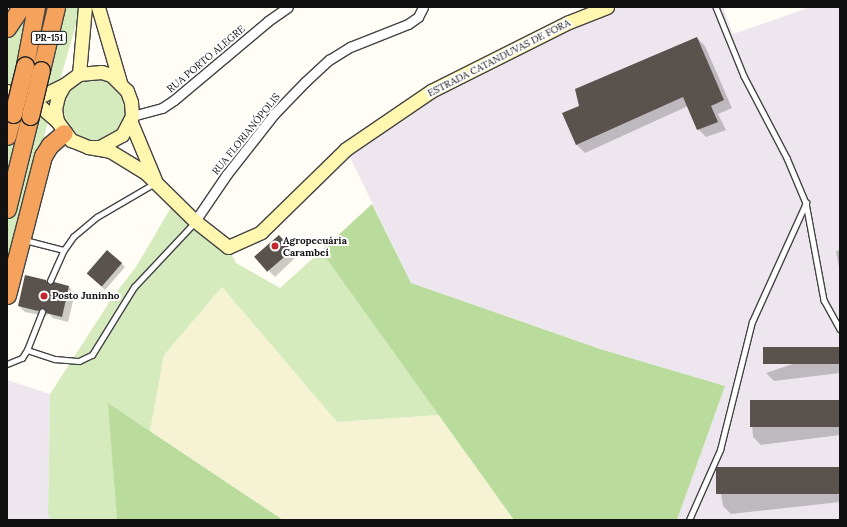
<!DOCTYPE html>
<html>
<head>
<meta charset="utf-8">
<style>
	body { margin:0 }
	#map { position:relative; width:847px; height:527px; overflow:hidden; background:#fffdf5; font-family:Lora,serif }
	div>[style] { position:absolute }
	.industrial>* { inset:0; background:#eee6ef }
	.farmland>* { inset:0; background:#f6f3d4 }
	.green>* { inset:0; background:#d5ebbd }
	.forest>* { inset:0; background:#b9dc9c }
	.shadow>* { inset:0; background:#0003 }
	.building>* { inset:0; background:#5a524d; transform-origin:0 0 }
	.roads { filter:drop-shadow(1px 0 #444) drop-shadow(-1px 0 #444) drop-shadow(0 1px #444) drop-shadow(0 -1px #444) }
	.lane>* { height:4.5px; margin:-2.25px; padding:0 2.25px; transform-origin:2.25px; border-radius:2.25px; background:#fff }
	.street>* { height:9px; margin:-4.5px; padding:0 4.5px; transform-origin:4.5px; border-radius:4.5px; background:#fff }
	.secondary>* { height:13px; margin:-6.5px; padding:0 6.5px; transform-origin:6.5px; border-radius:6.5px; background:#fff6b0 }
	.highway>* { height:17px; margin:-8.5px; padding:0 8.5px; transform-origin:8.5px; border-radius:8.5px; background:#f5a25d }
	.bridges { filter:drop-shadow(1px 0 #222) drop-shadow(-1px 0 #222) drop-shadow(0 1px #222) drop-shadow(0 -1px #222) }
	.highway-bridge>* { height:17px; margin:-8.5px; padding:0 8.5px; transform-origin:8.5px; border-radius:8.5px; background:#f5a25d }
	.dots>* { width:11px; height:11px; translate:-50% -50%; box-sizing:border-box; border:2px solid #fff; border-radius:50% }
	span { translate:-50% -50%; white-space:nowrap; text-align:center; line-height:1.15; -webkit-text-stroke:4px #fff; paint-order:stroke }
	.shield-label span { padding:1px 3px; background:#fff; border:1px solid; border-radius:3px; -webkit-text-stroke-width:0 }
	.shield-label { font-size:9px; color:#111; font-weight:700 }
	.street-label { font-size:10px; color:#111 }
	.poi-label { font-size:10px; color:#111; font-weight:700 }
	.left { translate:0 -50%; text-align:left }
	.frame { position:absolute; inset:0; border:8px solid #111; pointer-events:none }
</style>
</head>
<body>
<div id="map">
	<div class="industrial">
		<i style="clip-path:polygon(607px 7px,723px 7px,733px 34px,811px 7px,840px 7px,840px 520px,677px 520px,725px 386px,600px 349px,411px 283px,346px 149px,431px 91px)"></i>
		<i style="clip-path:polygon(7px 380px,50px 394px,48px 514px,51px 520px,7px 520px)"></i>
	</div>
	<div class="farmland">
		<i style="clip-path:polygon(222px 287px,337px 422px,439px 415px,514px 520px,283px 520px,150px 431px,164px 355px)"></i>
	</div>
	<div class="green">
		<i style="clip-path:polygon(11px 7px,81px 7px,44px 136px,69px 144px,48px 159px,7px 295px,7px 27px)"></i>
		<i style="clip-path:polygon(96px 72px,120px 83px,130px 108px,119px 136px,88px 147px,58px 121px,61px 91px)"></i>
		<i style="clip-path:polygon(173px 204px,228px 247px,236px 263px,280px 288px,321px 251px,439px 415px,337px 422px,222px 287px,164px 355px,150px 431px,109px 404px,117px 520px,51px 520px,48px 514px,50px 394px,112px 298px,136px 267px)"></i>
	</div>
	<div class="forest">
		<i style="clip-path:polygon(372px 204px,411px 283px,600px 349px,725px 386px,677px 520px,514px 520px,321px 251px)"></i>
		<i style="clip-path:polygon(108px 403px,283px 520px,117px 520px)"></i>
	</div>
	<div class="shadow">
		<i style="clip-path:polygon(697px 38px,705px 46px,732px 108px,718px 114px,726px 130px,706px 137px,698px 129px,688px 106px,585px 153px,577px 145px,564px 113px,580px 106px)"></i>
		<i style="clip-path:polygon(285px 243px,297px 256px,275px 277px,269px 271px)"></i>
		<i style="clip-path:polygon(840px 250px,840px 273px,836px 251px)"></i>
		<i style="clip-path:polygon(121px 263px,125px 267px,105px 290px,88px 274px)"></i>
		<i style="clip-path:polygon(46px 281px,50px 285px,69px 287px,75px 293px,68px 322px,53px 318px,49px 314px,45px 316px,25px 312px,19px 306px)"></i>
		<i style="clip-path:polygon(840px 348px,840px 373px,774px 381px,766px 373px)"></i>
		<i style="clip-path:polygon(840px 401px,840px 435px,761px 445px,753px 437px,751px 410px)"></i>
		<i style="clip-path:polygon(840px 468px,840px 502px,731px 514px,723px 506px,719px 482px)"></i>
	</div>
	<div class="building">
		<i style="clip-path:polygon(697px 37px,724px 100px,711px 106px,718px 122px,697px 130px,683px 97px,576px 145px,562px 113px,579px 106px,575px 89px)"></i>
		<i style="left:279px;top:235px;width:20px;height:33px;rotate:49deg"></i>
		<i style="left:107px;top:250px;width:20px;height:31px;rotate:41deg"></i>
		<i style="clip-path:polygon(25px 275px,46px 280px,49px 285px,54px 282px,69px 286px,62px 317px,46px 313px,43px 308px,38px 311px,18px 306px)"></i>
		<i style="left:840px;top:347px;width:17px;height:77px;rotate:90deg"></i>
		<i style="left:840px;top:400px;width:27px;height:90px;rotate:90deg"></i>
		<i style="left:840px;top:467px;width:27px;height:124px;rotate:90deg"></i>
	</div>
	<div class="roads">
		<div class="lane">
			<i style="left:716px;top:7px;width:74px;rotate:67.9deg"></i>
			<i style="left:744px;top:76px;width:93px;rotate:62.3deg"></i>
			<i style="left:787px;top:158px;width:49px;rotate:67.1deg"></i>
			<i style="left:806px;top:203px;width:99px;rotate:79.5deg"></i>
			<i style="left:824px;top:300px;width:33px;rotate:61deg"></i>
			<i style="left:25px;top:240px;width:40px;rotate:14.4deg"></i>
			<i style="left:50px;top:281px;width:34px;rotate:-66deg"></i>
			<i style="left:64px;top:250px;width:16px;rotate:-55deg"></i>
			<i style="left:73px;top:237px;width:31px;rotate:-40deg"></i>
			<i style="left:97px;top:217px;width:67px;rotate:-30.4deg"></i>
			<i style="left:27px;top:350px;width:29px;rotate:18deg"></i>
			<i style="left:55px;top:359px;width:24px;rotate:5deg"></i>
			<i style="left:79px;top:361px;width:14px;rotate:-25deg"></i>
			<i style="left:92px;top:355px;width:80px;rotate:-58.3deg"></i>
			<i style="left:134px;top:287px;width:89px;rotate:-46.8deg"></i>
			<i style="left:7px;top:364px;width:16px;rotate:-22deg"></i>
			<i style="left:22px;top:358px;width:9px;rotate:-58deg"></i>
			<i style="left:27px;top:350px;width:41px;rotate:-68.5deg"></i>
			<i style="left:689px;top:520px;width:77px;rotate:-66.1deg"></i>
			<i style="left:720px;top:450px;width:132px;rotate:-76deg"></i>
			<i style="left:752px;top:322px;width:131px;rotate:-65.6deg"></i>
		</div>
		<div class="street">
			<i style="left:132px;top:116px;width:31px;rotate:-15deg"></i>
			<i style="left:162px;top:108px;width:14px;rotate:-34deg"></i>
			<i style="left:174px;top:100px;width:123px;rotate:-40deg"></i>
			<i style="left:268px;top:21px;width:24px;rotate:-35deg"></i>
			<i style="left:195px;top:221px;width:57px;rotate:-55.8deg"></i>
			<i style="left:227px;top:174px;width:76px;rotate:-51.9deg"></i>
			<i style="left:274px;top:114px;width:45px;rotate:-45.9deg"></i>
			<i style="left:305px;top:82px;width:33px;rotate:-43deg"></i>
			<i style="left:329px;top:60px;width:25px;rotate:-32deg"></i>
			<i style="left:350px;top:47px;width:62px;rotate:-21.6deg"></i>
			<i style="left:408px;top:24px;width:12px;rotate:-35deg"></i>
			<i style="left:418px;top:17px;width:11px;rotate:-63deg"></i>
		</div>
		<div class="secondary">
			<i style="left:98px;top:7px;width:78px;rotate:73.7deg"></i>
			<i style="left:79px;top:74px;width:67px;rotate:-84.9deg"></i>
			<i style="left:7px;top:91px;width:28px;rotate:19deg"></i>
			<i style="left:33px;top:100px;width:32px;rotate:41deg"></i>
			<i style="left:57px;top:121px;width:24px;rotate:54deg"></i>
			<i style="left:71px;top:140px;width:18px;rotate:22deg"></i>
			<i style="left:88px;top:147px;width:12px"></i>
			<i style="left:100px;top:147px;width:25px;rotate:-29deg"></i>
			<i style="left:122px;top:135px;width:21px;rotate:-62deg"></i>
			<i style="left:132px;top:116px;width:14px;rotate:-94deg"></i>
			<i style="left:131px;top:102px;width:12px;rotate:-110deg"></i>
			<i style="left:127px;top:91px;width:23px;rotate:-135deg"></i>
			<i style="left:111px;top:75px;width:10px;rotate:-163deg"></i>
			<i style="left:101px;top:72px;width:22px;rotate:175deg"></i>
			<i style="left:79px;top:74px;width:19px;rotate:144deg"></i>
			<i style="left:64px;top:85px;width:13px;rotate:119deg"></i>
			<i style="left:58px;top:96px;width:13px;rotate:103deg"></i>
			<i style="left:55px;top:109px;width:12px;rotate:81deg"></i>
			<i style="left:33px;top:100px;width:34px;rotate:-26deg"></i>
			<i style="left:130px;top:120px;width:65px;rotate:67.4deg"></i>
			<i style="left:88px;top:147px;width:22px;rotate:10deg"></i>
			<i style="left:110px;top:151px;width:42px;rotate:31.4deg"></i>
			<i style="left:146px;top:173px;width:69px;rotate:44.4deg"></i>
			<i style="left:195px;top:221px;width:42px;rotate:38.2deg"></i>
			<i style="left:228px;top:247px;width:36px;rotate:-24deg"></i>
			<i style="left:261px;top:232px;width:119px;rotate:-44.3deg"></i>
			<i style="left:346px;top:149px;width:103px;rotate:-34.3deg"></i>
			<i style="left:431px;top:91px;width:154px;rotate:-26.6deg"></i>
			<i style="left:569px;top:22px;width:41px;rotate:-21.5deg"></i>
		</div>
		<div class="highway">
			<i style="left:7px;top:28px;width:25px;rotate:-56deg"></i>
			<i style="left:25px;top:65px;width:59px;rotate:-79.3deg"></i>
			<i style="left:41px;top:70px;width:65px;rotate:-76.6deg"></i>
			<i style="left:7px;top:136px;width:23px;rotate:-75deg"></i>
			<i style="left:7px;top:209px;width:96px;rotate:-76.1deg"></i>
			<i style="left:7px;top:295px;width:144px;rotate:-75.5deg"></i>
			<i style="left:43px;top:156px;width:13px;rotate:-58deg"></i>
			<i style="left:50px;top:145px;width:18px;rotate:-41deg"></i>
		</div>
	</div>
	<div class="bridges">
		<div class="highway-bridge">
			<i style="left:13px;top:114px;width:50px;rotate:-76.2deg"></i>
			<i style="left:30px;top:116px;width:47px;rotate:-76.6deg"></i>
		</div>
	</div>
	<div class="dots">
		<i style="left:275px;top:246px;background:#c4262e"></i>
		<i style="left:44px;top:296px;background:#c4262e"></i>
	</div>
	<div class="shield-label">
		<span style="left:49px;top:38px">PR-151</span>
	</div>
	<div class="street-label">
		<span style="left:499px;top:58px;rotate:-27deg">ESTRADA CATANDUVAS DE FORA</span>
		<span style="left:206px;top:59px;rotate:-40deg">RUA PORTO ALEGRE</span>
		<span style="left:246px;top:134px;rotate:-51deg">RUA FLORIANÓPOLIS</span>
	</div>
	<div class="poi-label">
		<span class="left" style="left:283px;top:246px">Agropecuária<br>Carambeí</span>
		<span class="left" style="left:52px;top:296px">Posto Juninho</span>
	</div>
	<div class="frame"></div>
</div>
</body>
</html>
